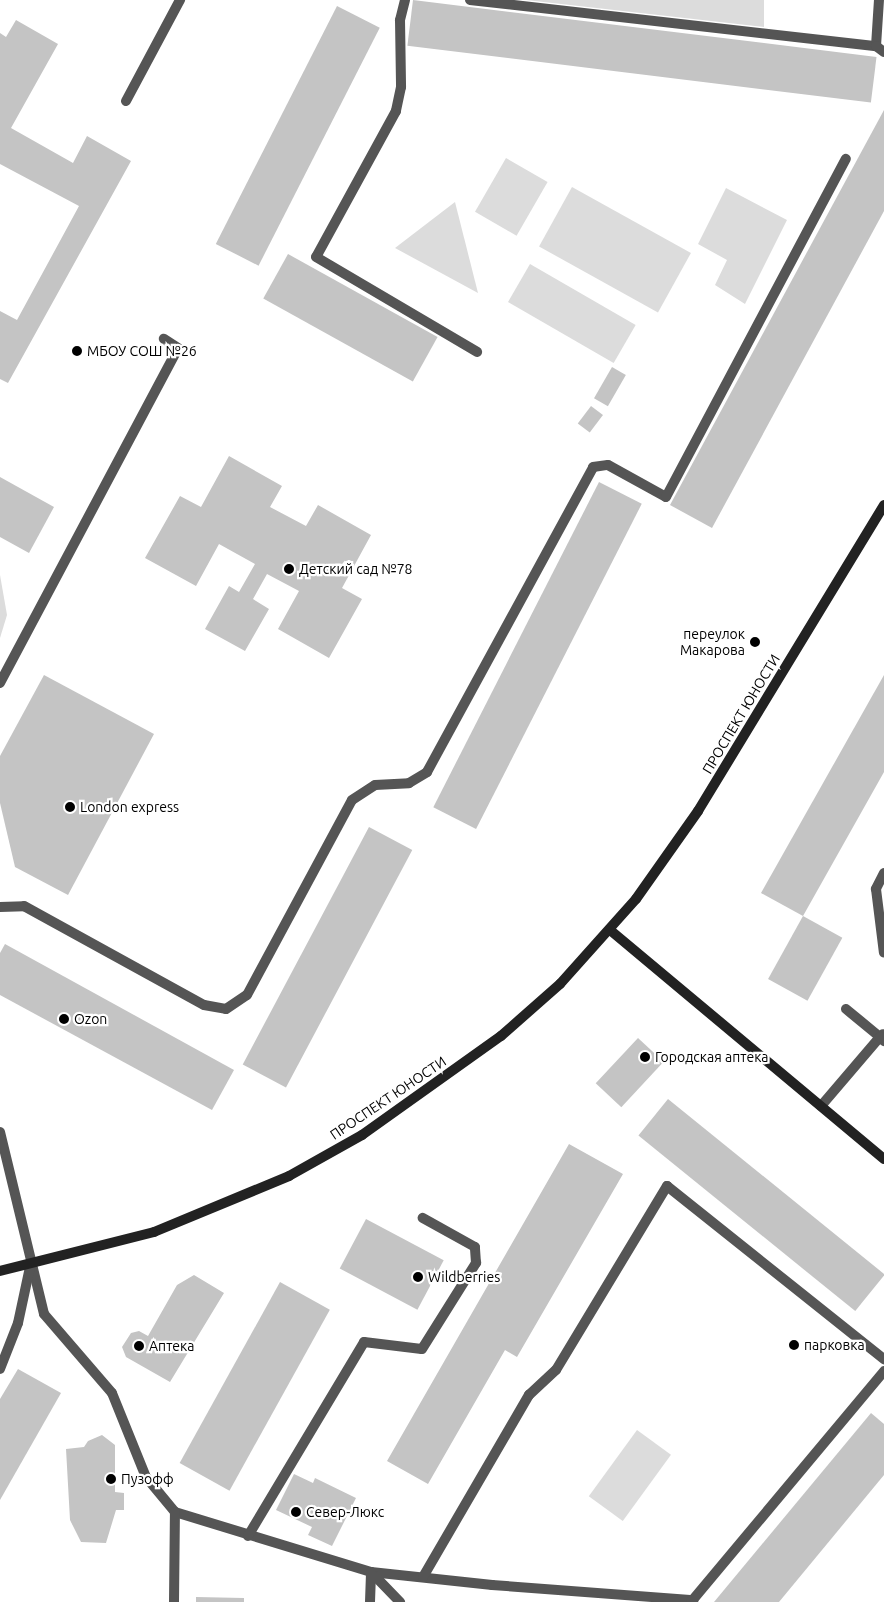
<!DOCTYPE html>
<html>
<head>
<meta charset="utf-8">
<style>
	body { margin:0 }
	#map { position:relative; width:884px; height:1602px; overflow:hidden; background:#fff; font-family:Ubuntu,sans-serif }
	div>[style] { position:absolute }
	.green>* { inset:0; background:#dcdcdc; transform-origin:0 0 }
	.building>* { inset:0; background:#c4c4c4; transform-origin:0 0 }
	.lane>* { height:10px; margin:-5px; padding:0 5px; transform-origin:5px; border-radius:5px; background:#555 }
	.secondary>* { height:10px; margin:-5px; padding:0 5px; transform-origin:5px; border-radius:5px; background:#222 }
	.dots>* { width:14px; height:14px; translate:-50% -50%; box-sizing:border-box; border:2px solid #fff; border-radius:50% }
	span { translate:-50% -50%; white-space:nowrap; text-align:center; line-height:1.15; -webkit-text-stroke:4.5px #fff; paint-order:stroke }
	.poi-label { font-size:14px; color:#000 }
	.left { translate:0 -50%; text-align:left }
	.right { translate:-100% -50%; text-align:right }
	.street-label { font-size:14px; color:#000 }
</style>
</head>
<body>
<div id="map">
	<div class="green">
		<i style="clip-path:polygon(526px 0,764px 0,764px 27px)"></i>
		<i style="left:506px;top:158px;width:48px;height:62px;rotate:30deg"></i>
		<i style="left:572px;top:187px;width:136px;height:68px;rotate:29deg"></i>
		<i style="clip-path:polygon(726px 188px,787px 220px,745px 304px,715px 285px,727px 260px,698px 244px)"></i>
		<i style="clip-path:polygon(455px 202px,478px 293px,395px 248px)"></i>
		<i style="left:530px;top:264px;width:122px;height:44px;rotate:30deg"></i>
		<i style="clip-path:polygon(0 575px,7px 615px,0 638px)"></i>
		<i style="left:637px;top:1430px;width:42px;height:82px;rotate:36deg"></i>
	</div>
	<div class="building">
		<i style="left:413px;top:0;width:467px;height:46px;rotate:7deg"></i>
		<i style="left:337px;top:6px;width:48px;height:267px;rotate:27deg"></i>
		<i style="clip-path:polygon(16px 20px,58px 44px,11px 128px,73px 163px,87px 136px,131px 161px,8px 383px,0 379px,0 311px,17px 320px,79px 206px,0 164px,0 33px,6px 37px)"></i>
		<i style="clip-path:polygon(884px 110px,884px 211px,712px 528px,670px 505px)"></i>
		<i style="left:288px;top:254px;width:171px;height:51px;rotate:29deg"></i>
		<i style="left:612px;top:367px;width:16px;height:36px;rotate:30deg"></i>
		<i style="left:591px;top:406px;width:15px;height:22px;rotate:37deg"></i>
		<i style="clip-path:polygon(229px 456px,282px 486px,270px 507px,306px 526px,318px 505px,371px 535px,342px 588px,362px 599px,329px 658px,278px 629px,299px 591px,267px 574px,253px 599px,269px 609px,245px 651px,205px 629px,229px 586px,239px 592px,255px 564px,219px 544px,196px 586px,145px 558px,180px 496px,201px 507px)"></i>
		<i style="clip-path:polygon(0 477px,54px 507px,29px 553px,0 537px)"></i>
		<i style="left:599px;top:482px;width:48px;height:365px;rotate:27deg"></i>
		<i style="clip-path:polygon(44px 675px,154px 734px,68px 895px,15px 867px,0 803px,0 756px)"></i>
		<i style="clip-path:polygon(884px 675px,884px 772px,803px 916px,761px 893px)"></i>
		<i style="left:369px;top:827px;width:49px;height:269px;rotate:28deg"></i>
		<i style="left:803px;top:916px;width:45px;height:72px;rotate:29deg"></i>
		<i style="clip-path:polygon(5px 944px,234px 1070px,212px 1110px,0 995px,0 953px)"></i>
		<i style="left:638px;top:1038px;width:35px;height:62px;rotate:43deg"></i>
		<i style="left:668px;top:1099px;width:279px;height:47px;rotate:39deg"></i>
		<i style="clip-path:polygon(569px 1144px,623px 1174px,517px 1357px,505px 1350px,428px 1484px,387px 1461px)"></i>
		<i style="left:366px;top:1219px;width:88px;height:56px;rotate:28deg"></i>
		<i style="clip-path:polygon(194px 1275px,224px 1293px,170px 1382px,126px 1357px,122px 1347px,131px 1333px,139px 1331px,148px 1336px,177px 1285px)"></i>
		<i style="left:280px;top:1282px;width:57px;height:207px;rotate:29deg"></i>
		<i style="clip-path:polygon(18px 1369px,61px 1393px,0 1500px,0 1399px)"></i>
		<i style="clip-path:polygon(871px 1413px,884px 1424px,884px 1475px,779px 1602px,714px 1602px)"></i>
		<i style="clip-path:polygon(102px 1435px,115px 1445px,115px 1492px,124px 1493px,124px 1510px,116px 1510px,106px 1543px,81px 1542px,70px 1520px,66px 1449px,84px 1447px,88px 1441px)"></i>
		<i style="clip-path:polygon(294px 1474px,313px 1483px,315px 1478px,356px 1498px,332px 1546px,308px 1535px,312px 1527px,276px 1510px)"></i>
		<i style="clip-path:polygon(196px 1597px,244px 1598px,244px 1602px,196px 1602px)"></i>
	</div>
	<div class="lane">
		<i style="left:405px;top:0;width:21px;rotate:104deg"></i>
		<i style="left:400px;top:20px;width:67px;rotate:89.1deg"></i>
		<i style="left:401px;top:87px;width:25px;rotate:102deg"></i>
		<i style="left:396px;top:111px;width:166px;rotate:118.7deg"></i>
		<i style="left:316px;top:257px;width:187px;rotate:30.5deg"></i>
		<i style="left:470px;top:0;width:409px;rotate:6.5deg"></i>
		<i style="left:876px;top:46px;width:46px;rotate:-86.3deg"></i>
		<i style="left:876px;top:46px;width:10px;rotate:37deg"></i>
		<i style="left:126px;top:101px;width:115px;rotate:-61.9deg"></i>
		<i style="left:0;top:683px;width:379px;rotate:-62deg"></i>
		<i style="left:178px;top:348px;width:17px;rotate:-147deg"></i>
		<i style="left:884px;top:873px;width:18px;rotate:117deg"></i>
		<i style="left:876px;top:889px;width:64px;rotate:82.9deg"></i>
		<i style="left:0;top:907px;width:24px;rotate:-2deg"></i>
		<i style="left:24px;top:906px;width:205px;rotate:28.8deg"></i>
		<i style="left:204px;top:1005px;width:22px;rotate:10deg"></i>
		<i style="left:226px;top:1009px;width:25px;rotate:-34deg"></i>
		<i style="left:247px;top:995px;width:221px;rotate:-61.7deg"></i>
		<i style="left:352px;top:800px;width:27px;rotate:-33deg"></i>
		<i style="left:375px;top:785px;width:34px;rotate:-3deg"></i>
		<i style="left:409px;top:783px;width:21px;rotate:-31deg"></i>
		<i style="left:427px;top:772px;width:347px;rotate:-61.4deg"></i>
		<i style="left:593px;top:467px;width:15px;rotate:-8deg"></i>
		<i style="left:608px;top:465px;width:66px;rotate:28.9deg"></i>
		<i style="left:666px;top:497px;width:383px;rotate:-62deg"></i>
		<i style="left:846px;top:1009px;width:44px;rotate:39.5deg"></i>
		<i style="left:880px;top:1037px;width:4px;rotate:-45deg"></i>
		<i style="left:821px;top:1106px;width:91px;rotate:-49.5deg"></i>
		<i style="left:880px;top:1037px;width:6px;rotate:45deg"></i>
		<i style="left:0;top:1132px;width:187px;rotate:76.4deg"></i>
		<i style="left:44px;top:1314px;width:104px;rotate:49.3deg"></i>
		<i style="left:112px;top:1393px;width:91px;rotate:68deg"></i>
		<i style="left:146px;top:1477px;width:45px;rotate:50.4deg"></i>
		<i style="left:175px;top:1512px;width:205px;rotate:17deg"></i>
		<i style="left:371px;top:1572px;width:122px;rotate:6.1deg"></i>
		<i style="left:492px;top:1585px;width:202px;rotate:4.3deg"></i>
		<i style="left:0;top:1369px;width:49px;rotate:-68.6deg"></i>
		<i style="left:18px;top:1323px;width:57px;rotate:-77.9deg"></i>
		<i style="left:248px;top:1536px;width:226px;rotate:-59.1deg"></i>
		<i style="left:364px;top:1342px;width:58px;rotate:6.9deg"></i>
		<i style="left:422px;top:1349px;width:102px;rotate:-57.9deg"></i>
		<i style="left:476px;top:1263px;width:16px;rotate:-94deg"></i>
		<i style="left:475px;top:1247px;width:60px;rotate:-150.9deg"></i>
		<i style="left:371px;top:1572px;width:42px;rotate:46deg"></i>
		<i style="left:423px;top:1577px;width:211px;rotate:-59.8deg"></i>
		<i style="left:529px;top:1395px;width:37px;rotate:-43deg"></i>
		<i style="left:556px;top:1370px;width:215px;rotate:-58.9deg"></i>
		<i style="left:667px;top:1186px;width:278px;rotate:38.6deg"></i>
		<i style="left:174px;top:1602px;width:90px;rotate:-89.4deg"></i>
		<i style="left:370px;top:1602px;width:30px;rotate:-88deg"></i>
		<i style="left:691px;top:1602px;width:301px;rotate:-50.1deg"></i>
	</div>
	<div class="secondary">
		<i style="left:610px;top:930px;width:357px;rotate:39.9deg"></i>
		<i style="left:0;top:1271px;width:159px;rotate:-14.2deg"></i>
		<i style="left:154px;top:1232px;width:146px;rotate:-22.5deg"></i>
		<i style="left:289px;top:1176px;width:84px;rotate:-29.3deg"></i>
		<i style="left:362px;top:1135px;width:171px;rotate:-35.5deg"></i>
		<i style="left:501px;top:1036px;width:79px;rotate:-41.4deg"></i>
		<i style="left:560px;top:984px;width:114px;rotate:-48.2deg"></i>
		<i style="left:636px;top:899px;width:108px;rotate:-54.8deg"></i>
		<i style="left:698px;top:811px;width:358px;rotate:-58.7deg"></i>
	</div>
	<div class="dots">
		<i style="left:77px;top:351px;background:#000"></i>
		<i style="left:289px;top:569px;background:#000"></i>
		<i style="left:755px;top:642px;background:#000"></i>
		<i style="left:70px;top:807px;background:#000"></i>
		<i style="left:64px;top:1019px;background:#000"></i>
		<i style="left:645px;top:1057px;background:#000"></i>
		<i style="left:418px;top:1277px;background:#000"></i>
		<i style="left:794px;top:1345px;background:#000"></i>
		<i style="left:139px;top:1346px;background:#000"></i>
		<i style="left:111px;top:1479px;background:#000"></i>
		<i style="left:296px;top:1512px;background:#000"></i>
	</div>
	<div class="poi-label">
		<span class="left" style="left:87px;top:351px">МБОУ СОШ №26</span>
		<span class="left" style="left:299px;top:569px">Детский сад №78</span>
		<span class="right" style="left:745px;top:642px">переулок<br>Макарова</span>
		<span class="left" style="left:80px;top:807px">London express</span>
		<span class="left" style="left:74px;top:1019px">Ozon</span>
		<span class="left" style="left:655px;top:1057px">Городская аптека</span>
		<span class="left" style="left:428px;top:1277px">Wildberries</span>
		<span class="left" style="left:804px;top:1345px">парковка</span>
		<span class="left" style="left:149px;top:1346px">Аптека</span>
		<span class="left" style="left:121px;top:1479px">Пузофф</span>
		<span class="left" style="left:306px;top:1512px">Север-Люкс</span>
	</div>
	<div class="street-label">
		<span style="left:741px;top:714px;rotate:-59deg">ПРОСПЕКТ ЮНОСТИ</span>
		<span style="left:388px;top:1098px;rotate:-34deg">ПРОСПЕКТ ЮНОСТИ</span>
	</div>
</div>
</body>
</html>
